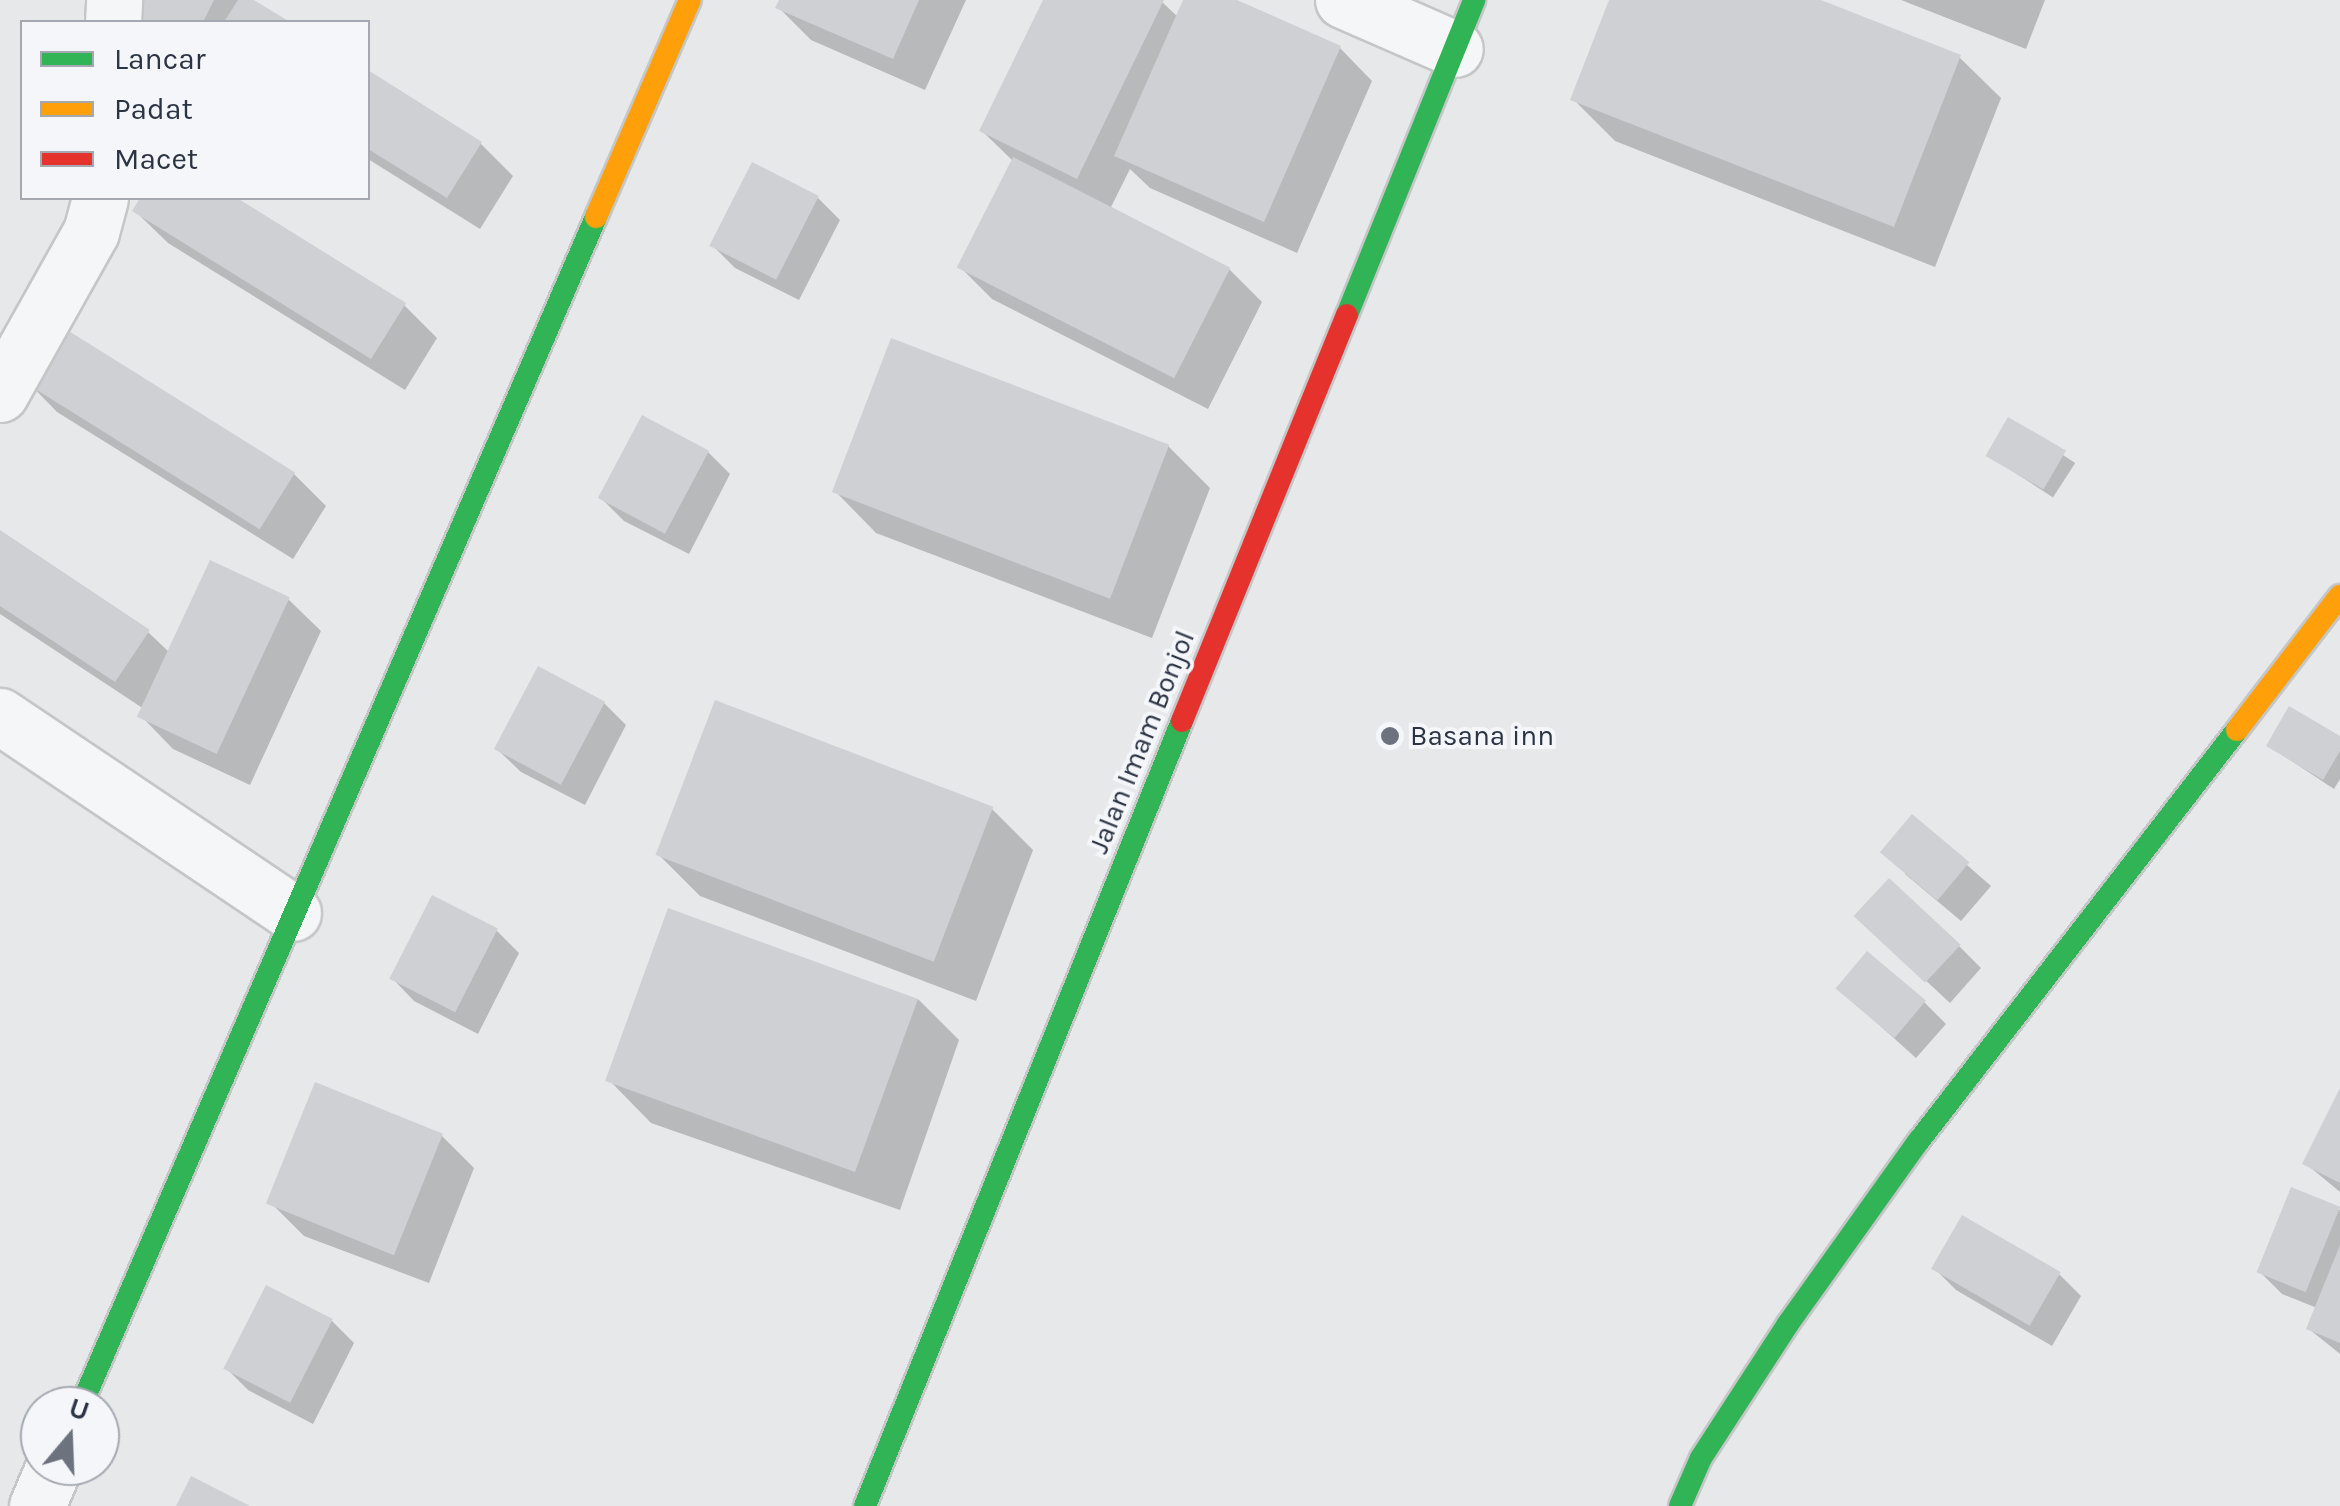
<!DOCTYPE html>
<html>
<head>
<meta charset="utf-8">
<style>
	body { margin:0 }
	#map { position:relative; width:2340px; height:1506px; overflow:hidden; background:#e6e8ea; font-family:Karla,sans-serif }
	div>[style] { position:absolute }
	.shadow>* { inset:0; background:#0003; transform-origin:0 0 }
	.building>* { inset:0; background:#ced0d3; transform-origin:0 0 }
	.roads { filter:drop-shadow(2px 0 #c4c6c8) drop-shadow(-2px 0 #c4c6c8) drop-shadow(0 2px #c4c6c8) drop-shadow(0 -2px #c4c6c8) }
	.street>* { height:55px; margin:-27.5px; padding:0 27.5px; transform-origin:27.5px; border-radius:27.5px; background:#f5f6f7 }
	.fast>* { height:22px; margin:-11px; padding:0 11px; transform-origin:11px; border-radius:11px; background:#30b455 }
	.slow>* { height:22px; margin:-11px; padding:0 11px; transform-origin:11px; border-radius:11px; background:#ff9f0a }
	.jam>* { height:22px; margin:-11px; padding:0 11px; transform-origin:11px; border-radius:11px; background:#e5322d }
	.dots>* { width:28px; height:28px; translate:-50% -50%; box-sizing:border-box; border:5px solid #f4f6f9; border-radius:50% }
	span { translate:-50% -50%; white-space:nowrap; text-align:center; line-height:1.15; -webkit-text-stroke:8px #f4f6f9; paint-order:stroke }
	.poi-label { font-size:28px; color:#2b3445 }
	.left { translate:0 -50%; text-align:left }
	.street-label { font-size:28px; color:#2b3445 }
	.legend { position:absolute; left:20px; top:20px; width:350px; height:180px; box-sizing:border-box; background:#f4f6f9; border:2px solid #a4a8b1; margin:0; padding:12px 18px; list-style:none; font-size:30px; color:#2b3445 }
	.legend li { display:flex; align-items:center; gap:20px; height:50px }
	.legend b { width:50px; border:2px solid #a4a8b1 }
	.north { position:absolute; left:20px; top:1386px; width:100px; height:100px; box-sizing:border-box; background:#f4f6f9; border:2px solid #a4a8b1; border-radius:50%; rotate:19deg; font-size:28px; font-weight:700; line-height:40px; text-align:center; color:#2b3445 }
	.north::after { content:''; display:block; margin:auto; width:35px; height:45px; background:#6c737f; clip-path:polygon(50% 0,100% 100%,50% 72%,0 100%) }
</style>
</head>
<body>
<div id="map">
	<div class="shadow">
		<i style="clip-path:polygon(135px 0,249px 0,286px 22px,138px 22px)"></i>
		<i style="clip-path:polygon(782px 0,966px 0,925px 90px,811px 40px,778px 7px)"></i>
		<i style="clip-path:polygon(1046px 0,1160px 0,1178px 17px,1186px 0,1231px 0,1340px 48px,1372px 81px,1297px 253px,1150px 188px,1130px 169px,1111px 207px,1229px 269px,1262px 302px,1208px 409px,992px 299px,959px 266px,1013px 161px,982px 131px)"></i>
		<i style="clip-path:polygon(1612px 0,1815px 0,1959px 57px,2001px 98px,1935px 267px,1615px 141px,1573px 99px)"></i>
		<i style="clip-path:polygon(1901px 0,2045px 0,2026px 49px)"></i>
		<i style="clip-path:polygon(368px 73px,480px 143px,513px 176px,480px 229px,368px 159px)"></i>
		<i style="clip-path:polygon(143px 198px,232px 198px,404px 305px,437px 338px,405px 390px,168px 243px,135px 211px)"></i>
		<i style="clip-path:polygon(818px 198px,840px 220px,799px 300px,735px 268px,712px 245px)"></i>
		<i style="clip-path:polygon(25px 379px,294px 474px,326px 506px,293px 559px,57px 412px)"></i>
		<i style="left:2009px;top:420px;width:79px;height:41px;rotate:33deg"></i>
		<i style="clip-path:polygon(1168px 446px,1210px 488px,1152px 638px,876px 533px,835px 491px)"></i>
		<i style="clip-path:polygon(708px 452px,730px 474px,689px 554px,624px 521px,602px 499px)"></i>
		<i style="clip-path:polygon(0 533px,148px 632px,170px 653px,288px 599px,321px 631px,250px 785px,173px 749px,141px 716px,144px 709px,0 614px)"></i>
		<i style="clip-path:polygon(604px 703px,626px 725px,585px 805px,521px 772px,498px 750px)"></i>
		<i style="clip-path:polygon(2340px 739px,2340px 779px,2334px 789px,2269px 746px)"></i>
		<i style="clip-path:polygon(992px 809px,1033px 850px,976px 1001px,700px 896px,658px 854px)"></i>
		<i style="clip-path:polygon(1912px 817px,1991px 886px,1961px 921px,1905px 874px)"></i>
		<i style="clip-path:polygon(433px 898px,497px 931px,519px 953px,478px 1034px,414px 1001px,392px 978px)"></i>
		<i style="clip-path:polygon(1880px 938px,1959px 946px,1981px 968px,1950px 1003px)"></i>
		<i style="clip-path:polygon(1838px 988px,1924px 1002px,1946px 1024px,1916px 1058px)"></i>
		<i style="clip-path:polygon(918px 999px,959px 1040px,900px 1210px,651px 1123px,610px 1081px)"></i>
		<i style="clip-path:polygon(2340px 1094px,2340px 1192px,2305px 1163px)"></i>
		<i style="clip-path:polygon(442px 1136px,474px 1168px,429px 1283px,304px 1236px,271px 1203px)"></i>
		<i style="clip-path:polygon(2292px 1190px,2340px 1210px,2340px 1354px,2309px 1329px,2317px 1308px,2282px 1294px,2259px 1271px)"></i>
		<i style="clip-path:polygon(1934px 1268px,2059px 1274px,2081px 1296px,2052px 1346px,1956px 1290px)"></i>
		<i style="clip-path:polygon(332px 1321px,354px 1343px,313px 1424px,248px 1390px,226px 1368px)"></i>
	</div>
	<div class="building">
		<i style="clip-path:polygon(132px 0,214px 0,203px 22px,144px 22px,125px 13px)"></i>
		<i style="clip-path:polygon(238px 0,254px 0,290px 22px,224px 22px)"></i>
		<i style="clip-path:polygon(779px 0,919px 0,893px 59px,775px 8px)"></i>
		<i style="clip-path:polygon(1043px 0,1164px 0,1077px 179px,979px 131px)"></i>
		<i style="clip-path:polygon(1183px 0,1237px 0,1341px 46px,1264px 222px,1114px 156px)"></i>
		<i style="clip-path:polygon(1609px 0,1821px 0,1961px 55px,1894px 227px,1570px 100px)"></i>
		<i style="clip-path:polygon(368px 70px,482px 142px,447px 198px,368px 149px)"></i>
		<i style="left:1013px;top:157px;width:244px;height:124px;rotate:27deg"></i>
		<i style="left:752px;top:162px;width:75px;height:94px;rotate:27deg"></i>
		<i style="clip-path:polygon(140px 198px,237px 198px,406px 303px,371px 359px,132px 211px)"></i>
		<i style="left:56px;top:323px;width:282px;height:67px;rotate:32deg"></i>
		<i style="left:891px;top:338px;width:298px;height:165px;rotate:21deg"></i>
		<i style="left:642px;top:415px;width:76px;height:94px;rotate:28deg"></i>
		<i style="left:2008px;top:417px;width:67px;height:45px;rotate:30deg"></i>
		<i style="clip-path:polygon(0 530px,150px 630px,115px 682px,0 606px)"></i>
		<i style="left:210px;top:560px;width:88px;height:173px;rotate:25deg"></i>
		<i style="left:538px;top:666px;width:76px;height:94px;rotate:28deg"></i>
		<i style="left:715px;top:700px;width:298px;height:166px;rotate:21deg"></i>
		<i style="clip-path:polygon(2289px 706px,2340px 736px,2340px 751px,2323px 780px,2266px 746px)"></i>
		<i style="left:1912px;top:814px;width:75px;height:50px;rotate:40deg"></i>
		<i style="left:1889px;top:878px;width:98px;height:52px;rotate:43deg"></i>
		<i style="left:432px;top:895px;width:74px;height:94px;rotate:27deg"></i>
		<i style="left:668px;top:908px;width:266px;height:184px;rotate:20deg"></i>
		<i style="left:1867px;top:951px;width:77px;height:49px;rotate:40deg"></i>
		<i style="left:315px;top:1082px;width:138px;height:131px;rotate:22deg"></i>
		<i style="clip-path:polygon(2340px 1088px,2340px 1183px,2302px 1164px)"></i>
		<i style="left:2291px;top:1187px;width:53px;height:92px;rotate:22deg"></i>
		<i style="left:1962px;top:1215px;width:114px;height:62px;rotate:30deg"></i>
		<i style="clip-path:polygon(2340px 1245px,2340px 1343px,2306px 1329px)"></i>
		<i style="left:266px;top:1285px;width:75px;height:94px;rotate:27deg"></i>
		<i style="clip-path:polygon(191px 1476px,250px 1506px,176px 1506px)"></i>
	</div>
	<div class="roads">
		<div class="street">
			<i style="left:1343px;top:0;width:122px;rotate:23.6deg"></i>
			<i style="left:113px;top:22px;width:22px;rotate:-87deg"></i>
			<i style="left:0;top:394px;width:186px;rotate:-60.7deg"></i>
			<i style="left:91px;top:232px;width:35px;rotate:-75deg"></i>
			<i style="left:0;top:716px;width:353px;rotate:33.9deg"></i>
			<i style="left:37px;top:1506px;width:43px;rotate:-67deg"></i>
		</div>
		<div class="fast">
			<i style="left:1347px;top:315px;width:340px;rotate:-68deg"></i>
			<i style="left:81px;top:1406px;width:1296px;rotate:-66.58deg"></i>
			<i style="left:865px;top:1506px;width:847px;rotate:-68.01deg"></i>
			<i style="left:1680px;top:1506px;width:52px;rotate:-66.4deg"></i>
			<i style="left:1701px;top:1458px;width:160px;rotate:-57deg"></i>
			<i style="left:1788px;top:1324px;width:224px;rotate:-54.5deg"></i>
			<i style="left:1918px;top:1142px;width:521px;rotate:-52.25deg"></i>
		</div>
		<div class="slow">
			<i style="left:596px;top:217px;width:236px;rotate:-66.6deg"></i>
			<i style="left:2237px;top:730px;width:169px;rotate:-52.5deg"></i>
		</div>
		<div class="jam">
			<i style="left:1182px;top:721px;width:438px;rotate:-67.9deg"></i>
		</div>
	</div>
	<div class="dots">
		<i style="left:1390px;top:736px;background:#6c737f"></i>
	</div>
	<div class="poi-label">
		<span class="left" style="left:1410px;top:736px">Basana inn</span>
	</div>
	<div class="street-label">
		<span style="left:1142px;top:742px;rotate:-68deg">Jalan Imam Bonjol</span>
	</div>
	<ul class="legend">
	<li><b style="height:12px;background:#30b455"></b>Lancar</li>
	<li><b style="height:12px;background:#ff9f0a"></b>Padat</li>
	<li><b style="height:12px;background:#e5322d"></b>Macet</li>
	</ul>
	<div class="north">U</div>
</div>
</body>
</html>
